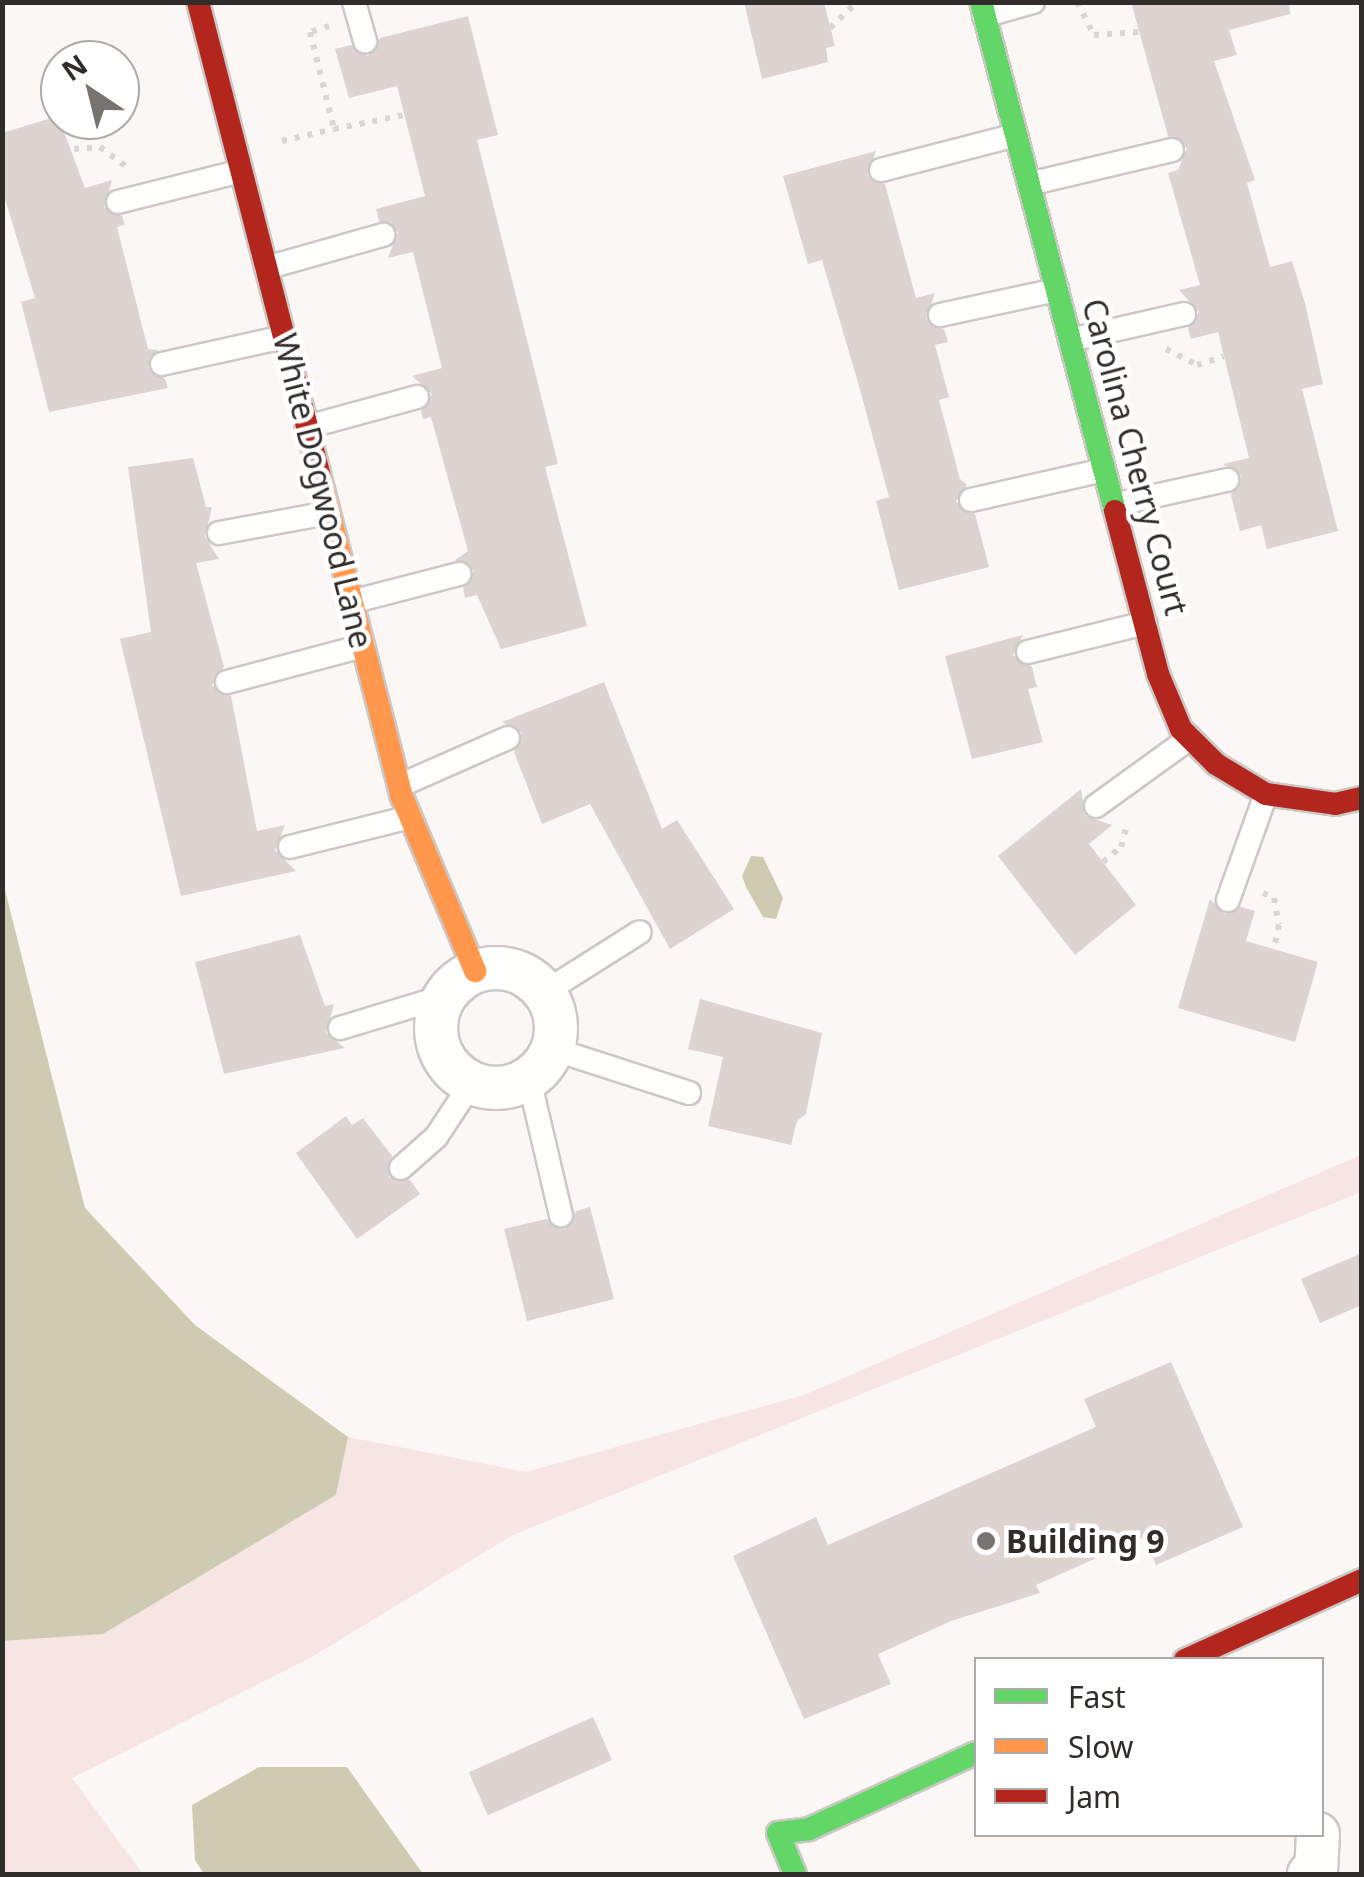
<!DOCTYPE html>
<html>
<head>
<meta charset="utf-8">
<style>
	body { margin:0 }
	#map { position:relative; width:1364px; height:1877px; overflow:hidden; background:#fbf7f4; font-family:"Noto Sans",sans-serif }
	div>[style] { position:absolute }
	.green>* { inset:0; background:#f7e5e4 }
	.water>* { inset:0; background:#cecbb2 }
	.building>* { inset:0; background:#ddd4d1; transform-origin:0 0 }
	.path>* { height:6px; margin-top:-3px; transform-origin:0; background:repeating-linear-gradient(90deg,#d8d7d6 0 5px,transparent 0 13px) }
	.roads { filter:drop-shadow(2px 0 #ccc8c5) drop-shadow(-2px 0 #ccc8c5) drop-shadow(0 2px #ccc8c5) drop-shadow(0 -2px #ccc8c5) }
	.lane>* { height:22px; margin:-11px; padding:0 11px; transform-origin:11px; border-radius:11px; background:#fefefd }
	.street>* { height:42px; margin:-21px; padding:0 21px; transform-origin:21px; border-radius:21px; background:#fefefd }
	.street>.ring { margin:-21px; padding:0; box-sizing:content-box; background:none; border:42px solid #fefefd; border-radius:50% }
	.fast>* { height:22px; margin:-11px; padding:0 11px; transform-origin:11px; border-radius:11px; background:#63d668 }
	.slow>* { height:22px; margin:-11px; padding:0 11px; transform-origin:11px; border-radius:11px; background:#ff974d }
	.jam>* { height:22px; margin:-11px; padding:0 11px; transform-origin:11px; border-radius:11px; background:#b3261e }
	.dots>* { width:28px; height:28px; translate:-50% -50%; box-sizing:border-box; border:5px solid #fff; border-radius:50% }
	span { translate:-50% -50%; white-space:nowrap; text-align:center; line-height:1.15; -webkit-text-stroke:9px #fff; paint-order:stroke }
	.street-label { font-size:32px; color:#2f2c29 }
	.poi-label { font-size:32px; color:#2f2c29; font-weight:700 }
	.left { translate:0 -50%; text-align:left }
	.frame { position:absolute; inset:0; border:5px solid #2f2c29; pointer-events:none }
	.legend { position:absolute; left:974px; top:1657px; width:350px; height:180px; box-sizing:border-box; background:#fff; border:2px solid #acaba9; margin:0; padding:12px 18px; list-style:none; font-size:30px; color:#2f2c29 }
	.legend li { display:flex; align-items:center; gap:20px; height:50px }
	.legend b { width:50px; border:2px solid #acaba9 }
	.north { position:absolute; left:40px; top:40px; width:100px; height:100px; box-sizing:border-box; background:#fff; border:2px solid #acaba9; border-radius:50%; rotate:325deg; font-size:28px; font-weight:700; line-height:40px; text-align:center; color:#2f2c29 }
	.north::after { content:''; display:block; margin:auto; width:35px; height:45px; background:#767370; clip-path:polygon(50% 0,100% 100%,50% 72%,0 100%) }
</style>
</head>
<body>
<div id="map">
	<div class="green">
		<i style="clip-path:polygon(1361px 1155px,1361px 1192px,513px 1535px,310px 1658px,72px 1778px,143px 1874px,3px 1874px,3px 1641px,103px 1634px,336px 1495px,348px 1437px,526px 1472px,804px 1395px)"></i>
	</div>
	<div class="water">
		<i style="clip-path:polygon(751px 856px,763px 857px,783px 898px,776px 919px,763px 917px,746px 887px,742px 876px)"></i>
		<i style="clip-path:polygon(3px 882px,85px 1208px,195px 1325px,348px 1437px,336px 1495px,103px 1634px,3px 1641px)"></i>
		<i style="clip-path:polygon(259px 1767px,347px 1767px,423px 1874px,204px 1874px,195px 1860px,192px 1805px)"></i>
	</div>
	<div class="building">
		<i style="clip-path:polygon(744px 2px,824px 2px,835px 46px,826px 48px,828px 62px,762px 79px)"></i>
		<i style="clip-path:polygon(1131px 2px,1289px 2px,1290px 14px,1229px 30px,1237px 55px,1214px 61px,1255px 180px,1247px 183px,1270px 267px,1292px 261px,1305px 303px,1323px 384px,1302px 389px,1338px 531px,1267px 549px,1261px 525px,1240px 531px,1231px 495px,1241px 476px,1223px 464px,1249px 458px,1218px 332px,1191px 339px,1188px 328px,1199px 312px,1179px 290px,1200px 285px,1168px 173px,1178px 170px,1187px 148px,1168px 136px)"></i>
		<i style="clip-path:polygon(468px 16px,498px 135px,477px 140px,558px 464px,545px 467px,587px 626px,501px 649px,477px 595px,465px 598px,463px 588px,474px 571px,455px 560px,468px 551px,431px 417px,423px 419px,421px 412px,432px 394px,412px 376px,442px 368px,413px 252px,388px 258px,398px 232px,379px 221px,376px 209px,425px 196px,397px 86px,349px 98px,335px 49px,351px 45px,368px 56px,380px 38px)"></i>
		<i style="clip-path:polygon(58px 116px,85px 188px,112px 180px,104px 207px,122px 216px,125px 225px,117px 227px,148px 349px,158px 350px,148px 368px,165px 379px,168px 388px,49px 412px,21px 302px,35px 298px,2px 189px,2px 133px)"></i>
		<i style="clip-path:polygon(876px 151px,867px 175px,885px 184px,916px 298px,935px 293px,926px 319px,944px 329px,948px 342px,935px 345px,949px 397px,939px 400px,960px 479px,967px 485px,956px 502px,975px 514px,989px 567px,899px 590px,876px 501px,889px 497px,859px 386px,822px 260px,808px 264px,783px 176px)"></i>
		<i style="clip-path:polygon(193px 458px,206px 507px,212px 507px,205px 537px,219px 559px,196px 563px,224px 667px,212px 685px,231px 696px,257px 831px,285px 825px,275px 850px,296px 871px,181px 896px,120px 639px,151px 632px,128px 467px)"></i>
		<i style="clip-path:polygon(1023px 635px,1013px 655px,1032px 667px,1037px 687px,1028px 689px,1043px 742px,972px 759px,945px 656px)"></i>
		<i style="clip-path:polygon(604px 682px,662px 829px,677px 820px,734px 909px,670px 949px,590px 804px,542px 824px,514px 752px,522px 733px,502px 722px)"></i>
		<i style="clip-path:polygon(1081px 789px,1085px 816px,1112px 825px,1089px 844px,1136px 905px,1075px 955px,998px 856px)"></i>
		<i style="clip-path:polygon(1210px 899px,1224px 914px,1241px 907px,1255px 911px,1246px 941px,1318px 962px,1295px 1042px,1178px 1008px)"></i>
		<i style="clip-path:polygon(300px 935px,325px 1006px,334px 1004px,326px 1033px,345px 1048px,224px 1074px,195px 962px)"></i>
		<i style="clip-path:polygon(700px 999px,822px 1033px,806px 1114px,797px 1121px,791px 1145px,708px 1126px,723px 1057px,688px 1049px)"></i>
		<i style="clip-path:polygon(346px 1116px,352px 1125px,363px 1118px,392px 1156px,389px 1177px,410px 1180px,420px 1194px,357px 1239px,296px 1153px)"></i>
		<i style="clip-path:polygon(590px 1207px,614px 1299px,527px 1321px,504px 1229px,546px 1219px,565px 1229px,576px 1211px)"></i>
		<i style="clip-path:polygon(1362px 1253px,1362px 1305px,1320px 1323px,1301px 1279px)"></i>
		<i style="clip-path:polygon(1171px 1362px,1243px 1527px,1156px 1565px,1144px 1537px,1036px 1585px,1040px 1593px,951px 1621px,878px 1654px,891px 1684px,804px 1719px,733px 1556px,816px 1517px,828px 1545px,1096px 1427px,1084px 1399px)"></i>
		<i style="left:593px;top:1717px;width:47px;height:136px;rotate:66deg"></i>
	</div>
	<div class="path">
		<i style="left:1077px;top:2px;width:37px;rotate:63deg"></i>
		<i style="left:1094px;top:35px;width:46px;rotate:-3.7deg"></i>
		<i style="left:329px;top:26px;width:20px;rotate:162deg"></i>
		<i style="left:310px;top:32px;width:100px;rotate:76.1deg"></i>
		<i style="left:334px;top:129px;width:71px;rotate:-11.3deg"></i>
		<i style="left:830px;top:28px;width:37px;rotate:-44deg"></i>
		<i style="left:282px;top:141px;width:53px;rotate:-13deg"></i>
		<i style="left:74px;top:149px;width:26px;rotate:-4deg"></i>
		<i style="left:100px;top:147px;width:34px;rotate:37deg"></i>
		<i style="left:1166px;top:349px;width:35px;rotate:27deg"></i>
		<i style="left:1197px;top:365px;width:28px;rotate:-18deg"></i>
		<i style="left:1103px;top:862px;width:23px;rotate:-40deg"></i>
		<i style="left:1121px;top:847px;width:23px;rotate:-75deg"></i>
		<i style="left:1263px;top:893px;width:12px;rotate:24deg"></i>
		<i style="left:1274px;top:898px;width:27px;rotate:80deg"></i>
		<i style="left:1279px;top:925px;width:25px;rotate:102deg"></i>
	</div>
	<div class="roads">
		<div class="lane">
			<i style="left:354px;top:2px;width:41px;rotate:74.2deg"></i>
			<i style="left:984px;top:16px;width:51px;rotate:-15.9deg"></i>
			<i style="left:881px;top:170px;width:139px;rotate:-14.5deg"></i>
			<i style="left:1029px;top:184px;width:147px;rotate:-13.4deg"></i>
			<i style="left:118px;top:202px;width:127px;rotate:-14.1deg"></i>
			<i style="left:266px;top:268px;width:122px;rotate:-15.8deg"></i>
			<i style="left:940px;top:315px;width:120px;rotate:-12.1deg"></i>
			<i style="left:1070px;top:340px;width:117px;rotate:-12.8deg"></i>
			<i style="left:162px;top:364px;width:125px;rotate:-12.5deg"></i>
			<i style="left:307px;top:427px;width:114px;rotate:-15.3deg"></i>
			<i style="left:971px;top:500px;width:136px;rotate:-12.7deg"></i>
			<i style="left:1113px;top:505px;width:117px;rotate:-12.4deg"></i>
			<i style="left:219px;top:533px;width:111px;rotate:-10.4deg"></i>
			<i style="left:351px;top:602px;width:112px;rotate:-14.5deg"></i>
			<i style="left:1028px;top:652px;width:121px;rotate:-13.9deg"></i>
			<i style="left:227px;top:682px;width:141px;rotate:-14.8deg"></i>
			<i style="left:399px;top:786px;width:119px;rotate:-23.8deg"></i>
			<i style="left:1096px;top:806px;width:116px;rotate:-35.9deg"></i>
			<i style="left:290px;top:847px;width:124px;rotate:-14deg"></i>
			<i style="left:1228px;top:900px;width:113px;rotate:-70.3deg"></i>
			<i style="left:545px;top:992px;width:112px;rotate:-32.3deg"></i>
			<i style="left:340px;top:1028px;width:108px;rotate:-16.8deg"></i>
			<i style="left:553px;top:1049px;width:143px;rotate:17.9deg"></i>
			<i style="left:529px;top:1079px;width:140px;rotate:76.8deg"></i>
			<i style="left:401px;top:1168px;width:47px;rotate:-41.5deg"></i>
			<i style="left:436px;top:1137px;width:64px;rotate:-56.6deg"></i>
		</div>
		<div class="street">
			<i class="ring" style="left:436px;top:968px;width:78px;height:78px"></i>
			<i style="left:1309px;top:1874px;width:7px;rotate:-16deg"></i>
			<i style="left:1316px;top:1872px;width:38px;rotate:-87deg"></i>
		</div>
		<div class="fast">
			<i style="left:981px;top:2px;width:526px;rotate:75.25deg"></i>
			<i style="left:795px;top:1874px;width:44px;rotate:-112.5deg"></i>
			<i style="left:778px;top:1833px;width:31px;rotate:-7deg"></i>
			<i style="left:809px;top:1829px;width:183px;rotate:-24.5deg"></i>
		</div>
		<div class="slow">
			<i style="left:319px;top:474px;width:333px;rotate:75.6deg"></i>
			<i style="left:402px;top:797px;width:189px;rotate:67.2deg"></i>
		</div>
		<div class="jam">
			<i style="left:198px;top:2px;width:487px;rotate:75.6deg"></i>
			<i style="left:1115px;top:511px;width:169px;rotate:75.2deg"></i>
			<i style="left:1158px;top:674px;width:60px;rotate:67.3deg"></i>
			<i style="left:1181px;top:729px;width:49px;rotate:45deg"></i>
			<i style="left:1216px;top:764px;width:58px;rotate:31deg"></i>
			<i style="left:1266px;top:794px;width:70px;rotate:8.2deg"></i>
			<i style="left:1335px;top:804px;width:28px;rotate:-13deg"></i>
			<i style="left:1185px;top:1660px;width:194px;rotate:-24.3deg"></i>
		</div>
	</div>
	<div class="dots">
		<i style="left:986px;top:1541px;background:#767370"></i>
	</div>
	<div class="street-label">
		<span style="left:1135px;top:457px;rotate:75deg">Carolina Cherry Court</span>
		<span style="left:323px;top:491px;rotate:76deg">White Dogwood Lane</span>
	</div>
	<div class="poi-label">
		<span class="left" style="left:1006px;top:1541px">Building 9</span>
	</div>
	<div class="frame"></div>
	<ul class="legend">
	<li><b style="height:12px;background:#63d668"></b>Fast</li>
	<li><b style="height:12px;background:#ff974d"></b>Slow</li>
	<li><b style="height:12px;background:#b3261e"></b>Jam</li>
	</ul>
	<div class="north">N</div>
</div>
</body>
</html>
